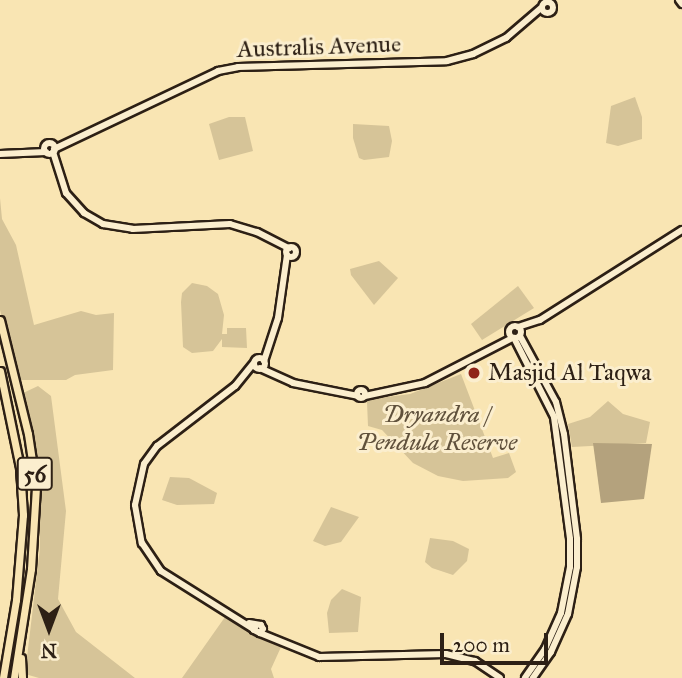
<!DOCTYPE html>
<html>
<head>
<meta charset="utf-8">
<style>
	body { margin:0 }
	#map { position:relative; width:682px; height:678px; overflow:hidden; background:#f9e5b3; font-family:"IM FELL Great Primer",serif }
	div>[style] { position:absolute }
	.green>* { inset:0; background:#d6c498 }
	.water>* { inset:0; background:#b4a27d }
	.roads { filter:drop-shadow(2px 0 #2d2015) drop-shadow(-2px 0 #2d2015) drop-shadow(0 2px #2d2015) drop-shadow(0 -2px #2d2015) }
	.secondary>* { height:6px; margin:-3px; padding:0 3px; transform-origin:3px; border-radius:3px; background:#fbeece }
	.secondary>.ring { margin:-3px; padding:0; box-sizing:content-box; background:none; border:6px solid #fbeece; border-radius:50% }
	.primary>* { height:7px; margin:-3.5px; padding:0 3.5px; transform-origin:3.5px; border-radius:3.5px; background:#f9e5b3 }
	.dots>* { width:19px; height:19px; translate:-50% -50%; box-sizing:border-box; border:4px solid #fbeece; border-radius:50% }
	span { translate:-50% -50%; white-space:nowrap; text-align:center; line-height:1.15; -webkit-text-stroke:6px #fbeece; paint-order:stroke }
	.shield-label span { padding:2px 5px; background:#fbeece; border:2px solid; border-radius:5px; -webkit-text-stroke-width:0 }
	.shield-label { font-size:23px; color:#2d2015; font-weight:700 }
	.street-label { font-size:24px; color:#2d2015 }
	.poi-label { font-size:24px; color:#2d2015 }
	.left { translate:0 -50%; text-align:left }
	.park-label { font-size:24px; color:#60513c; font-style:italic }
	.north { position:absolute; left:14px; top:594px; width:70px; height:70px; -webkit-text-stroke:5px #fbeece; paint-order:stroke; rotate:180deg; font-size:19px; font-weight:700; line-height:28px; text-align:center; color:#2d2015 }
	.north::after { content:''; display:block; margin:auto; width:24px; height:32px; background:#2d2015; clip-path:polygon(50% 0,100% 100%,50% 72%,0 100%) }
	.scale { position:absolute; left:440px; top:633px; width:108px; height:32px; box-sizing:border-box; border:4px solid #2d2015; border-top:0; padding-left:9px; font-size:21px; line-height:24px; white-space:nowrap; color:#2d2015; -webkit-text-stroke:5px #fbeece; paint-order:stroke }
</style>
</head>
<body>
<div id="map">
	<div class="green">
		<i style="clip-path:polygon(635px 97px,642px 117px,642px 139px,618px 146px,606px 143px,611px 106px)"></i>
		<i style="clip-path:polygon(229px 117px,245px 117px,253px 151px,219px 160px,209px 124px)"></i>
		<i style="clip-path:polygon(353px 124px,389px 126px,392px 141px,389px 157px,364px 160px,359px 158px,353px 138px)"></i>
		<i style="clip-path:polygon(0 198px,2px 219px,16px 245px,34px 325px,81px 311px,96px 315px,114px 313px,113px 370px,75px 375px,66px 380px,20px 380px,14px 372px,0 310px)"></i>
		<i style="clip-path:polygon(379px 261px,398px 278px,374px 305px,351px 275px,350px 269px)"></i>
		<i style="clip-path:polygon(192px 283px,207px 286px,218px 294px,224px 315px,222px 334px,227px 334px,227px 328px,246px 328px,247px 348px,222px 347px,222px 339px,213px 351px,192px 353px,183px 347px,181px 302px,182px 293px)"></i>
		<i style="clip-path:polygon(518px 286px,534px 308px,482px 340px,471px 324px)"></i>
		<i style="clip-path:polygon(461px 374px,493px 458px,509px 453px,516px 472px,508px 478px,463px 481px,438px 476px,413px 463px,382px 430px,368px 426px,367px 402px,371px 399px,410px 394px)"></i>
		<i style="clip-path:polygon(38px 386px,51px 396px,66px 511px,58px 599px,76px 632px,135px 678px,39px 678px,25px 674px,40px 548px,39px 490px,21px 394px)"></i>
		<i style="clip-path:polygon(608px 401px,623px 414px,650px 422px,646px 443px,572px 447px,568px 424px,590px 417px)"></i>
		<i style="clip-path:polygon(170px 477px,189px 478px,217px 493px,214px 504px,177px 505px,162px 500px)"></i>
		<i style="clip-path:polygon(331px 507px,359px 517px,341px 542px,325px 546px,313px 541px)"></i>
		<i style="clip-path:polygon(430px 538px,453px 541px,469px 549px,467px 561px,453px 575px,432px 568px,425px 562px)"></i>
		<i style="clip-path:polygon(342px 589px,361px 597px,358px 632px,329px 633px,327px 613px,331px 600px)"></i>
		<i style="clip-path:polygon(225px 617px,257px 637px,281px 647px,271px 669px,274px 678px,182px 678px)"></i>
	</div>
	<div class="water">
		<i style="clip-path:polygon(593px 443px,652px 444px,644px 499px,601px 503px)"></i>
	</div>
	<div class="roads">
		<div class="secondary">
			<i style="left:679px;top:0;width:5px;rotate:53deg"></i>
			<i class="ring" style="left:541.5px;top:1.5px;width:5px;height:5px"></i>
			<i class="ring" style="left:43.5px;top:142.5px;width:5px;height:5px"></i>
			<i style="left:54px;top:149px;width:182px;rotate:-25.4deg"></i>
			<i style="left:218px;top:71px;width:20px;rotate:-11deg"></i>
			<i style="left:238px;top:67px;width:209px;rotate:-1.6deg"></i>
			<i style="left:447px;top:61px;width:27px;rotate:-15deg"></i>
			<i style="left:473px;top:54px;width:37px;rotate:-26deg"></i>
			<i style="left:506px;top:38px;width:46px;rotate:-40.6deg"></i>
			<i style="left:53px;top:152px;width:43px;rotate:72.4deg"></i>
			<i style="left:66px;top:193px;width:27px;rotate:48deg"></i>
			<i style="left:84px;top:213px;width:22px;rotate:30deg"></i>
			<i style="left:103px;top:224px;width:30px;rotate:9deg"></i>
			<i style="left:133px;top:229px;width:97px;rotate:-3deg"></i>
			<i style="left:230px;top:224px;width:28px;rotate:17deg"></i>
			<i style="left:257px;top:232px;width:36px;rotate:27deg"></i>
			<i style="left:0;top:154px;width:46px;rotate:-2.5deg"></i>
			<i class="ring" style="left:286px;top:247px;width:4px;height:4px"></i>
			<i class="ring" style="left:509px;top:326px;width:6px;height:6px"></i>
			<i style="left:518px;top:327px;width:23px;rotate:-18deg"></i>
			<i style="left:540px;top:320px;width:168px;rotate:-32.4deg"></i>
			<i style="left:520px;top:336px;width:75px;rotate:61.4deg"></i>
			<i style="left:556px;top:402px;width:33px;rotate:76deg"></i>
			<i style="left:564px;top:434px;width:106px;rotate:82.9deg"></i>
			<i style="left:577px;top:539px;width:28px;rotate:90deg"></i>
			<i style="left:577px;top:567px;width:48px;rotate:100.8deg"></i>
			<i style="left:568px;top:614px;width:42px;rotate:114.1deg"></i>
			<i style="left:551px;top:652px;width:32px;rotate:125deg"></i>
			<i style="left:514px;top:338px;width:89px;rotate:63.1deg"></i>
			<i style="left:554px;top:417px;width:123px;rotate:82.5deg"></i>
			<i style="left:570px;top:539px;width:28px;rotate:90deg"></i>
			<i style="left:570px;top:567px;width:47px;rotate:101.1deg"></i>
			<i style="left:561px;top:613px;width:39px;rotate:114deg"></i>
			<i style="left:545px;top:649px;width:35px;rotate:125deg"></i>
			<i class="ring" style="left:253.5px;top:357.5px;width:5px;height:5px"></i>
			<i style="left:264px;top:361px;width:45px;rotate:-72deg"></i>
			<i style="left:278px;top:318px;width:64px;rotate:-81.9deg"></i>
			<i style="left:253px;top:364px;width:28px;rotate:129deg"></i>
			<i style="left:235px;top:386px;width:98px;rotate:142.4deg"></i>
			<i style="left:157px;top:446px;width:22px;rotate:126deg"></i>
			<i style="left:144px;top:464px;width:42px;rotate:102.4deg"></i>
			<i style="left:135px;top:505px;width:39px;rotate:80deg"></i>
			<i style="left:142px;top:543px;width:34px;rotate:56deg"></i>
			<i style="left:161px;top:571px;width:109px;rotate:32.2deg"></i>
			<i style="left:260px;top:368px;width:36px;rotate:24deg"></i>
			<i style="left:293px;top:383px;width:66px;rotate:11.3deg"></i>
			<i class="ring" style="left:357px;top:390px;width:2px;height:2px"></i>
			<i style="left:365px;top:396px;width:61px;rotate:-12.2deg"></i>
			<i style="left:425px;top:383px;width:98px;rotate:-27.3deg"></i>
			<i style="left:249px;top:623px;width:12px;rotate:9deg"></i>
			<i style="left:261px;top:625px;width:4px;rotate:63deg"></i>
			<i style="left:263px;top:629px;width:5px;rotate:127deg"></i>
			<i style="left:260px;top:633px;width:7px;rotate:-153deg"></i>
			<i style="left:254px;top:630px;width:5px;rotate:-68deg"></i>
			<i style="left:260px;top:633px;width:64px;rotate:22.1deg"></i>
			<i style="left:319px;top:657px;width:127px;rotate:-1.4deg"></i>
			<i style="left:446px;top:654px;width:30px;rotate:14deg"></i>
			<i style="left:475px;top:661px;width:30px;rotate:34deg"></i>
		</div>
		<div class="primary">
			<i style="left:0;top:320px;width:117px;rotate:76.2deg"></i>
			<i style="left:28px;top:434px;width:54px;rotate:81.4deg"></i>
			<i style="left:36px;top:487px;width:82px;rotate:93.5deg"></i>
			<i style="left:31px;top:569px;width:110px;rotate:98.9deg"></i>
			<i style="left:0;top:371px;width:99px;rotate:78.3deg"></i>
			<i style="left:20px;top:468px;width:47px;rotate:86.3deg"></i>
			<i style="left:23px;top:515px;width:85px;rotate:94.7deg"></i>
			<i style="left:16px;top:600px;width:79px;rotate:99.5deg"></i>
			<i style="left:21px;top:658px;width:20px;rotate:87deg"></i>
		</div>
	</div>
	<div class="dots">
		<i style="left:474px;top:373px;background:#8f2418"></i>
	</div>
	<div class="shield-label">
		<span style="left:35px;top:474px">56</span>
	</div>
	<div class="street-label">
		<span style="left:319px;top:47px;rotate:-2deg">Australis Avenue</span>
	</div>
	<div class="poi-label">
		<span class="left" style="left:488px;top:373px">Masjid Al Taqwa</span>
	</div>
	<div class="park-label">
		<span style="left:437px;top:429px">Dryandra /<br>Pendula Reserve</span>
	</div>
	<div class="north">N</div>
	<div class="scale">200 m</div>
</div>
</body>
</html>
